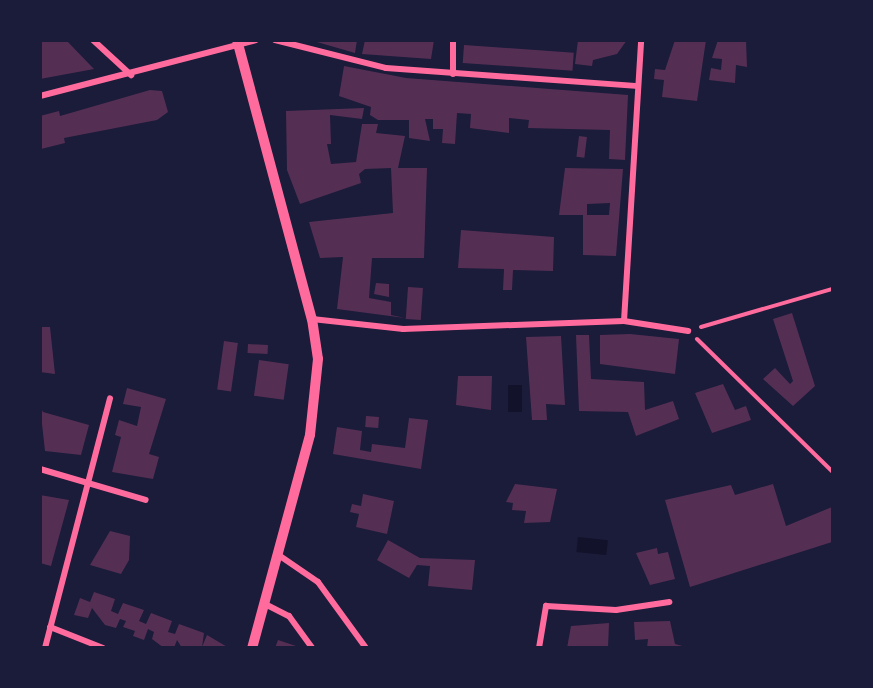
<!DOCTYPE html>
<html>
<head>
<meta charset="utf-8">
<style>
	body { margin:0 }
	#map { position:relative; width:873px; height:688px; overflow:hidden; background:#1b1b3a; font-family:Ubuntu,sans-serif }
	div>[style] { position:absolute }
	.water>* { inset:0; background:#12122b; transform-origin:0 0 }
	.building>* { inset:0; background:#542f53; transform-origin:0 0 }
	.path>* { height:4px; margin:-2px; padding:0 2px; transform-origin:2px; border-radius:2px; background:#ff6b9d }
	.minor>* { height:6px; margin:-3px; padding:0 3px; transform-origin:3px; border-radius:3px; background:#ff6b9d }
	.tertiary>* { height:10px; margin:-5px; padding:0 5px; transform-origin:5px; border-radius:5px; background:#ff6b9d }
	span { translate:-50% -50%; white-space:nowrap; text-align:center; line-height:1.15; -webkit-text-stroke:5px #1b1b3a; paint-order:stroke }
	.frame { position:absolute; inset:0; border:42px solid #1b1b3a; pointer-events:none }
</style>
</head>
<body>
<div id="map">
	<div class="water">
		<i style="left:508px;top:385px;width:14px;height:27px"></i>
		<i style="left:578px;top:537px;width:30px;height:15px;rotate:6deg"></i>
	</div>
	<div class="building">
		<i style="clip-path:polygon(40px 40px,66px 40px,94px 69px,40px 79px)"></i>
		<i style="clip-path:polygon(310px 40px,357px 40px,355px 53px)"></i>
		<i style="clip-path:polygon(365px 40px,434px 40px,431px 59px,362px 54px)"></i>
		<i style="clip-path:polygon(578px 40px,627px 40px,617px 54px,593px 60px,592px 66px,575px 64px)"></i>
		<i style="clip-path:polygon(675px 40px,706px 40px,697px 101px,662px 97px,664px 80px,654px 79px,655px 69px,665px 70px)"></i>
		<i style="clip-path:polygon(718px 40px,746px 40px,747px 67px,736px 65px,735px 83px,709px 80px,711px 68px,721px 70px,722px 59px,712px 58px)"></i>
		<i style="left:464px;top:45px;width:110px;height:18px;rotate:4deg"></i>
		<i style="clip-path:polygon(344px 66px,406px 78px,628px 95px,625px 160px,609px 159px,610px 130px,528px 128px,529px 120px,509px 118px,509px 133px,470px 128px,471px 114px,457px 113px,455px 144px,442px 143px,443px 129px,433px 129px,433px 119px,425px 119px,430px 141px,409px 138px,409px 120px,378px 120px,370px 115px,371px 107px,339px 96px)"></i>
		<i style="clip-path:polygon(150px 90px,162px 91px,168px 112px,157px 120px,64px 138px,65px 143px,41px 149px,40px 116px,59px 111px,60px 116px)"></i>
		<i style="clip-path:polygon(364px 108px,362px 119px,330px 115px,331px 144px,327px 144px,331px 164px,356px 162px,362px 124px,378px 124px,376px 133px,405px 136px,398px 168px,427px 168px,424px 258px,372px 258px,369px 298px,391px 302px,391px 315px,405px 318px,337px 309px,343px 257px,320px 258px,309px 222px,393px 213px,391px 168px,365px 169px,359px 174px,361px 183px,300px 204px,287px 170px,286px 111px)"></i>
		<i style="left:579px;top:136px;width:8px;height:21px;rotate:7deg"></i>
		<i style="clip-path:polygon(evenodd,565px 168px,623px 169px,616px 256px,583px 255px,583px 215px,559px 215px,565px 168px,610px 203px,609px 215px,587px 215px,587px 204px,610px 203px)"></i>
		<i style="clip-path:polygon(461px 230px,554px 237px,553px 271px,513px 270px,512px 290px,503px 290px,504px 269px,458px 268px)"></i>
		<i style="clip-path:polygon(376px 283px,389px 284px,389px 297px,374px 294px)"></i>
		<i style="left:408px;top:287px;width:15px;height:32px;rotate:4deg"></i>
		<i style="clip-path:polygon(792px 313px,815px 386px,793px 406px,763px 379px,775px 368px,790px 384px,793px 381px,773px 319px)"></i>
		<i style="clip-path:polygon(40px 327px,50px 327px,55px 374px,40px 372px)"></i>
		<i style="clip-path:polygon(630px 334px,679px 339px,675px 374px,600px 364px,600px 335px)"></i>
		<i style="clip-path:polygon(576px 335px,589px 335px,591px 379px,644px 382px,645px 410px,673px 401px,679px 419px,636px 436px,628px 412px,579px 411px)"></i>
		<i style="clip-path:polygon(561px 336px,565px 405px,546px 404px,547px 420px,532px 420px,526px 337px)"></i>
		<i style="left:224px;top:341px;width:14px;height:49px;rotate:8deg"></i>
		<i style="left:248px;top:344px;width:20px;height:9px;rotate:3deg"></i>
		<i style="left:259px;top:360px;width:30px;height:36px;rotate:8deg"></i>
		<i style="clip-path:polygon(458px 376px,492px 376px,491px 410px,456px 405px)"></i>
		<i style="clip-path:polygon(723px 384px,735px 410px,746px 406px,751px 420px,712px 433px,695px 393px)"></i>
		<i style="clip-path:polygon(127px 388px,166px 399px,149px 454px,159px 457px,153px 479px,112px 472px,121px 437px,115px 435px,119px 420px,137px 426px,141px 407px,123px 404px)"></i>
		<i style="clip-path:polygon(40px 406px,43px 412px,89px 425px,81px 455px,45px 451px)"></i>
		<i style="left:366px;top:416px;width:13px;height:11px;rotate:4deg"></i>
		<i style="clip-path:polygon(409px 418px,428px 420px,421px 469px,333px 454px,337px 427px,362px 431px,360px 450px,371px 452px,372px 444px,405px 448px)"></i>
		<i style="clip-path:polygon(515px 484px,557px 489px,550px 522px,524px 523px,526px 511px,512px 510px,513px 503px,506px 502px)"></i>
		<i style="clip-path:polygon(773px 484px,786px 526px,832px 507px,832px 542px,690px 587px,665px 500px,731px 485px,735px 495px)"></i>
		<i style="clip-path:polygon(363px 494px,394px 501px,387px 534px,356px 527px,359px 514px,350px 512px,352px 504px,361px 506px)"></i>
		<i style="clip-path:polygon(40px 495px,69px 500px,51px 566px,40px 563px)"></i>
		<i style="clip-path:polygon(110px 531px,130px 536px,129px 560px,121px 574px,90px 565px)"></i>
		<i style="clip-path:polygon(388px 540px,420px 558px,475px 560px,472px 590px,428px 586px,430px 566px,417px 565px,409px 578px,377px 560px)"></i>
		<i style="clip-path:polygon(657px 548px,658px 554px,668px 552px,675px 579px,650px 585px,636px 553px)"></i>
		<i style="clip-path:polygon(94px 592px,115px 599px,111px 611px,118px 614px,123px 603px,144px 610px,139px 621px,146px 624px,151px 613px,172px 621px,168px 632px,175px 634px,179px 624px,204px 633px,202px 647px,207px 635px,229px 648px,182px 648px,177px 640px,174px 648px,164px 648px,152px 639px,154px 632px,148px 629px,144px 640px,133px 636px,135px 631px,123px 627px,126px 621px,120px 619px,116px 628px,105px 625px,92px 608px,88px 618px,74px 615px,80px 598px,90px 602px)"></i>
		<i style="clip-path:polygon(670px 621px,675px 644px,690px 648px,647px 648px,648px 639px,635px 640px,634px 622px)"></i>
		<i style="clip-path:polygon(609px 623px,608px 648px,567px 648px,571px 626px)"></i>
		<i style="clip-path:polygon(278px 640px,299px 647px,299px 648px,275px 648px)"></i>
	</div>
	<div class="path">
		<i style="left:701px;top:327px;width:136px;rotate:-16.2deg"></i>
		<i style="left:697px;top:339px;width:189px;rotate:44.4deg"></i>
	</div>
	<div class="minor">
		<i style="left:93px;top:40px;width:52px;rotate:42.6deg"></i>
		<i style="left:275px;top:40px;width:114px;rotate:14.2deg"></i>
		<i style="left:386px;top:68px;width:250px;rotate:4.1deg"></i>
		<i style="left:453px;top:74px;width:34px;rotate:-90deg"></i>
		<i style="left:40px;top:96px;width:223px;rotate:-14.5deg"></i>
		<i style="left:312px;top:319px;width:92px;rotate:6.3deg"></i>
		<i style="left:403px;top:329px;width:221px;rotate:-2.1deg"></i>
		<i style="left:624px;top:321px;width:65px;rotate:8.9deg"></i>
		<i style="left:624px;top:321px;width:282px;rotate:-86.5deg"></i>
		<i style="left:40px;top:469px;width:110px;rotate:16.3deg"></i>
		<i style="left:280px;top:556px;width:46px;rotate:34.4deg"></i>
		<i style="left:318px;top:582px;width:82px;rotate:54deg"></i>
		<i style="left:265px;top:604px;width:27px;rotate:27deg"></i>
		<i style="left:289px;top:616px;width:39px;rotate:54deg"></i>
		<i style="left:50px;top:627px;width:57px;rotate:21.6deg"></i>
		<i style="left:45px;top:648px;width:258px;rotate:-75.4deg"></i>
		<i style="left:539px;top:648px;width:43px;rotate:-80.5deg"></i>
		<i style="left:546px;top:606px;width:70px;rotate:3.3deg"></i>
		<i style="left:616px;top:610px;width:54px;rotate:-8.6deg"></i>
	</div>
	<div class="tertiary">
		<i style="left:237px;top:40px;width:289px;rotate:75deg"></i>
		<i style="left:312px;top:319px;width:40px;rotate:81.5deg"></i>
		<i style="left:318px;top:359px;width:76px;rotate:96deg"></i>
		<i style="left:310px;top:435px;width:221px;rotate:105.2deg"></i>
	</div>
	<div class="frame"></div>
</div>
</body>
</html>
